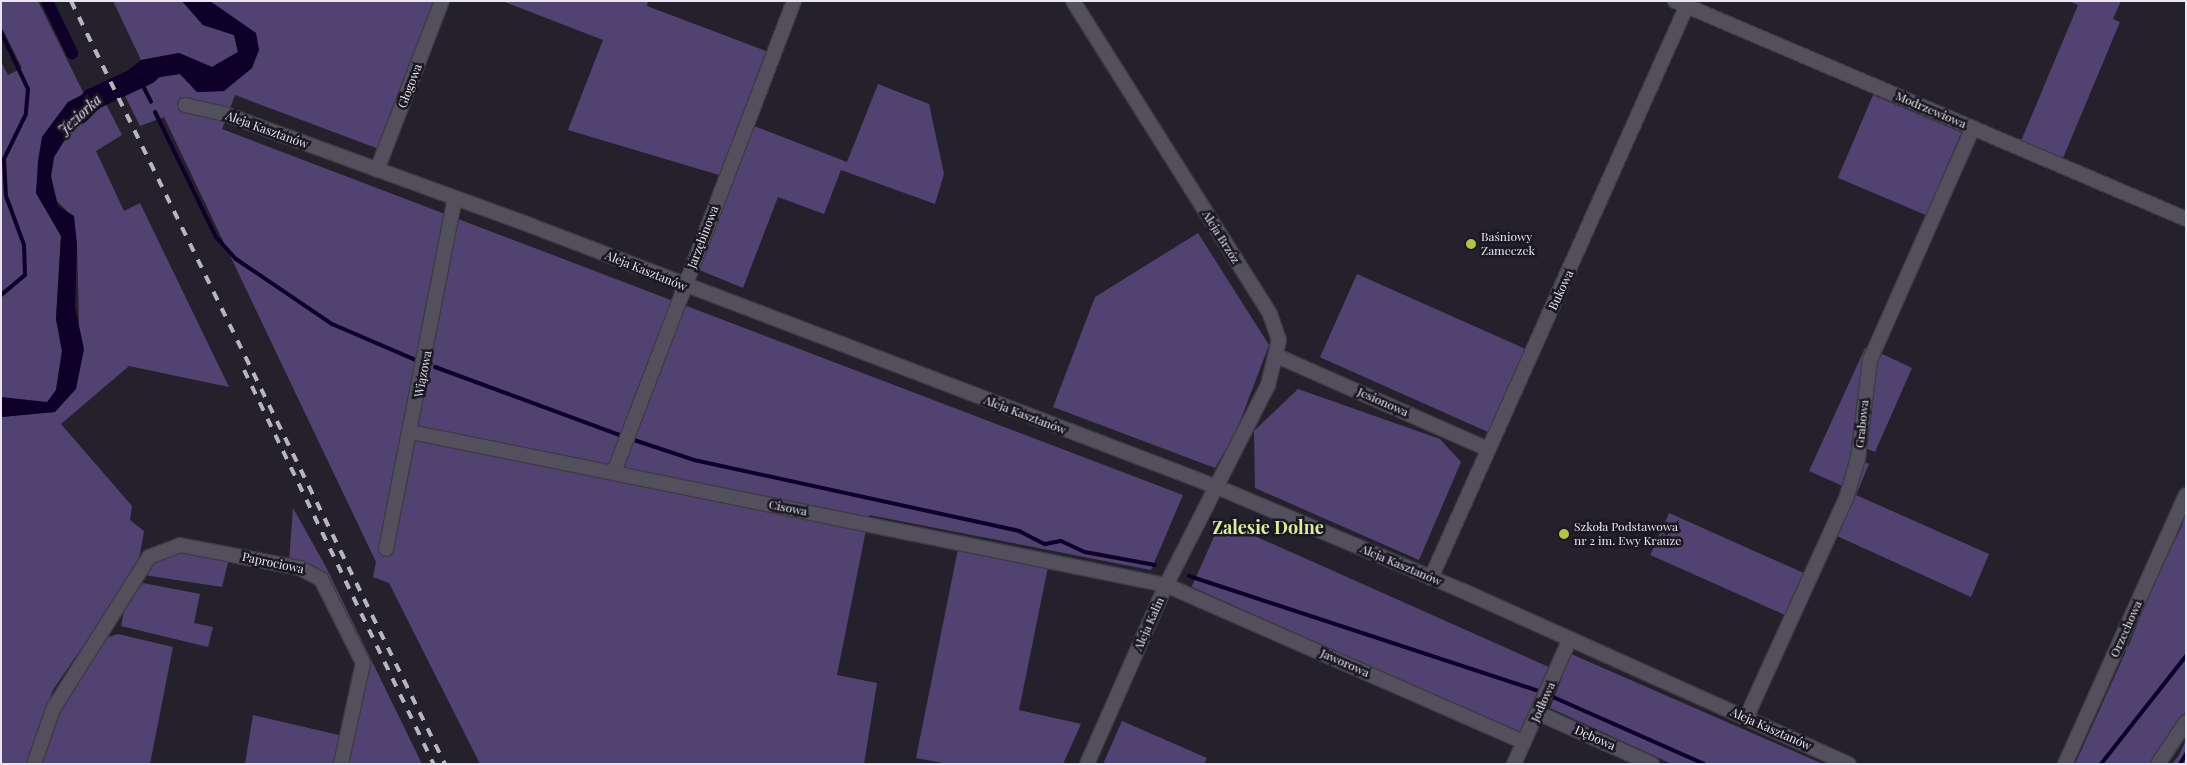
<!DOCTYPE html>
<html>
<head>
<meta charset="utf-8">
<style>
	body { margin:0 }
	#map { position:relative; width:2187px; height:765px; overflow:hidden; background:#24212d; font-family:"Playfair Display",serif }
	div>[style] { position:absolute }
	.green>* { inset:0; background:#504371; transform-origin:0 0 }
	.water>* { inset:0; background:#0f0029 }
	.stream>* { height:4px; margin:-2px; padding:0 2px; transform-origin:2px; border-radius:2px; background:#0f0029 }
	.canal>* { height:12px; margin:-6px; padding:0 6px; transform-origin:6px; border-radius:6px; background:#0f0029 }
	.river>* { height:22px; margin:-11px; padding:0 11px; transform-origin:11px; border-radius:11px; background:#0f0029 }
	.roads { filter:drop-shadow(1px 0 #3e3b45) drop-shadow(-1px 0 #3e3b45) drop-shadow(0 1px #3e3b45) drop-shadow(0 -1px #3e3b45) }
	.minor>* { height:14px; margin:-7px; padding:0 7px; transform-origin:7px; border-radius:7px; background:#534f5d }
	.tertiary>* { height:14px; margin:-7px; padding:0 7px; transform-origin:7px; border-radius:7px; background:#534f5d }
	.rail>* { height:4px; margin-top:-2px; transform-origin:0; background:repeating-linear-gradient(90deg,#b7b5be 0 9px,transparent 0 18px) }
	.dots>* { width:14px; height:14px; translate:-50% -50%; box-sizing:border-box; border:2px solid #1b1823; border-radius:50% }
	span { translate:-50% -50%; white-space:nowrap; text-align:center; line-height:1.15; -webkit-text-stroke:5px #1b1823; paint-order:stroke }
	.street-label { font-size:12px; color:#e8e7ef }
	.poi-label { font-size:12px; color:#e8e7ef }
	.left { translate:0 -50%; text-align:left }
	.water-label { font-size:14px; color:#e5e1f2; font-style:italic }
	.district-label { font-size:18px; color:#ddeb9e; font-weight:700 }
	.frame { position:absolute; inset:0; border:2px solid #e8e7ef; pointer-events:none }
</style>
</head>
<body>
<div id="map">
	<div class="green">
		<i style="clip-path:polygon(1px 1px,38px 1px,84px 94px,68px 102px,42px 137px,36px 193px,61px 236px,56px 319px,62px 351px,56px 390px,48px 402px,34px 403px,1px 397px,1px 62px,8px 75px,22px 68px,1px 26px)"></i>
		<i style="clip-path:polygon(113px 1px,182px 1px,203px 25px,234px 35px,238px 52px,212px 67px,179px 53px,141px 60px)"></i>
		<i style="clip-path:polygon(210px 1px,435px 1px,379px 149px,235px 95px,222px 129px,1183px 495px,1151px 570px,869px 515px,837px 675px,877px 683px,864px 764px,480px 764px,389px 583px,373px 577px,376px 562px,164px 117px,140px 126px,124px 94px,160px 77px,180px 74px,197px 92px,224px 91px,234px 82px,259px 50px)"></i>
		<i style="clip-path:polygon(502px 1px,648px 1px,647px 6px,766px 51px,719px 175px,568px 130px,603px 40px)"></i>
		<i style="clip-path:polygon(2068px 1px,2121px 1px,2113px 19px,2120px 22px,2063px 158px,2021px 141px,2078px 5px)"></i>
		<i style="clip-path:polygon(878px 84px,929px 104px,944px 174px,935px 204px,841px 170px,824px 214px,778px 197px,743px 288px,697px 269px,754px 126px,847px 162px)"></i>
		<i style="left:1873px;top:95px;width:96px;height:90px;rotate:23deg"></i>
		<i style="clip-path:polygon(106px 104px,122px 135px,96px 151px,124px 211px,140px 203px,229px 387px,129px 366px,61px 424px,132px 506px,130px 520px,144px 531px,140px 554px,132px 574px,53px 690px,27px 764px,1px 764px,1px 417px,55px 412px,79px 323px,77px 244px,66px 210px,52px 196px,51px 176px,54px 157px,74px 125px)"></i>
		<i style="clip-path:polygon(1198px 233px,1269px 345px,1236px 432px,1215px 468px,1053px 407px,1095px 297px)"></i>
		<i style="left:1357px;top:274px;width:184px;height:91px;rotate:24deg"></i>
		<i style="clip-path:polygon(1865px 348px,1869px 350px,1845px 487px,1809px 471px)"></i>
		<i style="clip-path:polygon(1878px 352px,1912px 368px,1875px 452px,1863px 447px)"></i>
		<i style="clip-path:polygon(1298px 389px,1440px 439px,1461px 462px,1419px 560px,1255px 488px,1254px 431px)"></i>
		<i style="clip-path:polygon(1861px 460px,1869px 464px,1856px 495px,1989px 554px,1971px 597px,1837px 536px,1855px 495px)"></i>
		<i style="clip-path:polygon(293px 508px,326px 567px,422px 764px,346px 764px,367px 670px,336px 597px,289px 562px)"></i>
		<i style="clip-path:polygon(2186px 509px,2186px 711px,2149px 764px,2075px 764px,2126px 651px,2123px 648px,2129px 645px,2151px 588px,2182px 526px)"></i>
		<i style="left:1669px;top:513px;width:147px;height:46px;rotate:24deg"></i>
		<i style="left:1221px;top:521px;width:359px;height:72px;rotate:24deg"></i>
		<i style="clip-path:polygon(958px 549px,1048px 567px,1019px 710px,1081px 724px,1063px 764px,948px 764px,916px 758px)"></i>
		<i style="clip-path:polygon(192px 551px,229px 559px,222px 587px,144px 575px,150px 562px,170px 552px)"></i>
		<i style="clip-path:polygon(143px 583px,200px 594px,194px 623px,213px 627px,208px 647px,121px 626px,125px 606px)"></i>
		<i style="clip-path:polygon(118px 634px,173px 647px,150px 764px,40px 764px,61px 701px,105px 638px)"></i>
		<i style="clip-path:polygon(1571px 654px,1823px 764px,1672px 764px,1550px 708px)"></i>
		<i style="clip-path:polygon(253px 715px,343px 736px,337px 764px,245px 764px)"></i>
		<i style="clip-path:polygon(1122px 721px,1207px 758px,1204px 764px,1103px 764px)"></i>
		<i style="clip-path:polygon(2186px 740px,2186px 764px,2172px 764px,2179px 755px)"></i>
	</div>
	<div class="water">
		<i style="clip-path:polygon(182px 1px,210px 1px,256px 33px,259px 50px,252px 68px,224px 91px,197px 92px,180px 74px,160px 77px,124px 94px,117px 79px,141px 60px,179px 53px,212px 67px,238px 52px,234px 35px,203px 25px)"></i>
		<i style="clip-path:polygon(98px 87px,106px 104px,74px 125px,54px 157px,51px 176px,58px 206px,74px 216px,77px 244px,75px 307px,84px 349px,76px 389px,55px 412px,1px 417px,1px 397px,47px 402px,56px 390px,62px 351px,56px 319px,61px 236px,36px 193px,38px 161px,42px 137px,68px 102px)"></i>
	</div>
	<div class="stream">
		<i style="left:1px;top:32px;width:63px;rotate:64.7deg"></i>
		<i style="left:28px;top:89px;width:25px;rotate:95deg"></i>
		<i style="left:26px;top:114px;width:50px;rotate:116.1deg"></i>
		<i style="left:4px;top:159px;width:37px;rotate:87deg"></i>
		<i style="left:6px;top:196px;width:52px;rotate:69.8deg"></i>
		<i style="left:24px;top:245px;width:30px;rotate:88deg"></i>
		<i style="left:25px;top:275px;width:31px;rotate:140deg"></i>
		<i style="left:141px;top:82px;width:22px;rotate:63deg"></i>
		<i style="left:155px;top:112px;width:139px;rotate:64deg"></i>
		<i style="left:216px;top:237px;width:30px;rotate:48deg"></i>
		<i style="left:236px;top:259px;width:116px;rotate:34.1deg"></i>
		<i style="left:332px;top:324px;width:94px;rotate:23.3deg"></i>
		<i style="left:435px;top:367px;width:197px;rotate:20.2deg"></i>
		<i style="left:634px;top:440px;width:63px;rotate:18.4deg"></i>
		<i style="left:694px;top:460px;width:333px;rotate:12.3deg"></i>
		<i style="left:1019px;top:531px;width:29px;rotate:27deg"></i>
		<i style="left:1045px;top:544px;width:16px;rotate:-11deg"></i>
		<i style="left:1061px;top:541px;width:26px;rotate:25deg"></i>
		<i style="left:1085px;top:552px;width:71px;rotate:10.5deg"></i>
		<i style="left:1189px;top:576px;width:368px;rotate:18.2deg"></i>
		<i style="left:1553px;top:697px;width:165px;rotate:23.9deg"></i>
		<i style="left:2101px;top:764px;width:137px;rotate:-51.8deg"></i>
		<i style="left:2180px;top:764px;width:12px;rotate:-59deg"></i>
	</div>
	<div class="canal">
		<i style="left:47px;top:1px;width:58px;rotate:64.3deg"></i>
	</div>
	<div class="river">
		<i style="left:79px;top:113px;width:20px;rotate:-45deg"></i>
		<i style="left:93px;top:99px;width:61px;rotate:-25.3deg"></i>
	</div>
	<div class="roads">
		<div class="minor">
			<i style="left:1073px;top:1px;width:370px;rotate:57.8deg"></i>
			<i style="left:1270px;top:314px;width:28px;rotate:71deg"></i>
			<i style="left:1279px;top:340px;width:46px;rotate:103.7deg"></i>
			<i style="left:1268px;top:385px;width:225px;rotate:117deg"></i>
			<i style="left:1166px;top:585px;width:196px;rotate:113.8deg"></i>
			<i style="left:1675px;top:1px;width:556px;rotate:23.1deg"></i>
			<i style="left:185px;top:105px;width:41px;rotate:12.7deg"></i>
			<i style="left:225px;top:114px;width:327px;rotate:20deg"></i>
			<i style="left:532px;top:226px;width:733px;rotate:20.86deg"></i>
			<i style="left:1217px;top:487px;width:265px;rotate:22.9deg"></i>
			<i style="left:1461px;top:590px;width:425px;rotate:24.2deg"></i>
			<i style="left:377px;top:170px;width:181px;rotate:-69deg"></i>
			<i style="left:1277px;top:356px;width:231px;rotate:23.8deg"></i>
			<i style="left:411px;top:432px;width:770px;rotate:11.46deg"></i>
			<i style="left:1166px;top:585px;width:391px;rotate:23.7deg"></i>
			<i style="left:614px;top:472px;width:504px;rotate:-69.08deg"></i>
			<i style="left:386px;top:549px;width:358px;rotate:-78.9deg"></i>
			<i style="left:1431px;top:578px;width:632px;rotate:-65.91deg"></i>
			<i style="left:1538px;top:713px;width:125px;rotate:24.1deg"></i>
			<i style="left:1746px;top:718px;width:241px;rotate:-65.5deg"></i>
			<i style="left:1846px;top:499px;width:43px;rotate:-73.7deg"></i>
			<i style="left:1858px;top:458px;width:99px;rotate:-83deg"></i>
			<i style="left:1870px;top:360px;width:254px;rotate:-66.1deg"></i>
			<i style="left:34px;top:764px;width:58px;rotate:-70.9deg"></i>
			<i style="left:53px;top:709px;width:180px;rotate:-57.7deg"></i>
			<i style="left:149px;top:557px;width:33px;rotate:-21deg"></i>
			<i style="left:180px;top:545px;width:122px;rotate:10.9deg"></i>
			<i style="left:300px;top:568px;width:24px;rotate:28deg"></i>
			<i style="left:321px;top:579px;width:94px;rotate:63.4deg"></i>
			<i style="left:363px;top:663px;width:103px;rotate:102.3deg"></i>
			<i style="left:1514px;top:764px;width:137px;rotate:-65.9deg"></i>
			<i style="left:2065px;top:764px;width:295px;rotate:-65.8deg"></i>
		</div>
		<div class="tertiary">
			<i style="left:2158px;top:764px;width:50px;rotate:-56.3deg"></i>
		</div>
	</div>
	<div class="rail">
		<i style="left:71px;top:1px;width:850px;rotate:63.89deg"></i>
		<i style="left:244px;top:370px;width:437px;rotate:64.3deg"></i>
	</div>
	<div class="dots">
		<i style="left:1471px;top:244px;background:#b2c34c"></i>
		<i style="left:1564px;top:534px;background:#b2c34c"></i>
	</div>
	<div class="street-label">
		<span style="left:410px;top:86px;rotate:-69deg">Głogowa</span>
		<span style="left:1931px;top:110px;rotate:23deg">Modrzewiowa</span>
		<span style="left:267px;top:130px;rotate:20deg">Aleja Kasztanów</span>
		<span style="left:703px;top:237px;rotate:-69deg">Jarzębinowa</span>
		<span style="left:1221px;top:237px;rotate:58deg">Aleja Brzóz</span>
		<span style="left:646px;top:271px;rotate:22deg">Aleja Kasztanów</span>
		<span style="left:1561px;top:290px;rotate:-65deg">Bukowa</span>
		<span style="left:423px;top:374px;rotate:-79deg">Wiązowa</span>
		<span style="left:1383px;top:402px;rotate:24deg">Jesionowa</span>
		<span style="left:1025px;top:415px;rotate:21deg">Aleja Kasztanów</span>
		<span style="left:1862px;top:424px;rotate:-84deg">Grabowa</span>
		<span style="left:788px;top:508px;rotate:11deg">Cisowa</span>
		<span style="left:273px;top:563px;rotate:12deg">Paprociowa</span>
		<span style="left:1401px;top:565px;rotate:23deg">Aleja Kasztanów</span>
		<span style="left:1149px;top:624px;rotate:-66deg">Aleja Kalin</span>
		<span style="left:2126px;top:629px;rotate:-66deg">Orzechowa</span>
		<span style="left:1345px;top:663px;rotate:24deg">Jaworowa</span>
		<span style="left:1543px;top:702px;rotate:-66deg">Jodłowa</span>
		<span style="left:1771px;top:729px;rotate:24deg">Aleja Kasztanów</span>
		<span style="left:1595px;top:738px;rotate:24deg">Dębowa</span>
	</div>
	<div class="poi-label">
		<span class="left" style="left:1481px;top:244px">Baśniowy<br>Zameczek</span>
		<span class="left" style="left:1574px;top:534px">Szkoła Podstawowa<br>nr 2 im. Ewy Krauze</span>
	</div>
	<div class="water-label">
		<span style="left:80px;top:115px;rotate:-42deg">Jeziorka</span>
	</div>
	<div class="district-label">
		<span style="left:1268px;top:527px">Zalesie Dolne</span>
	</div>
	<div class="frame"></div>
</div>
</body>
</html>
